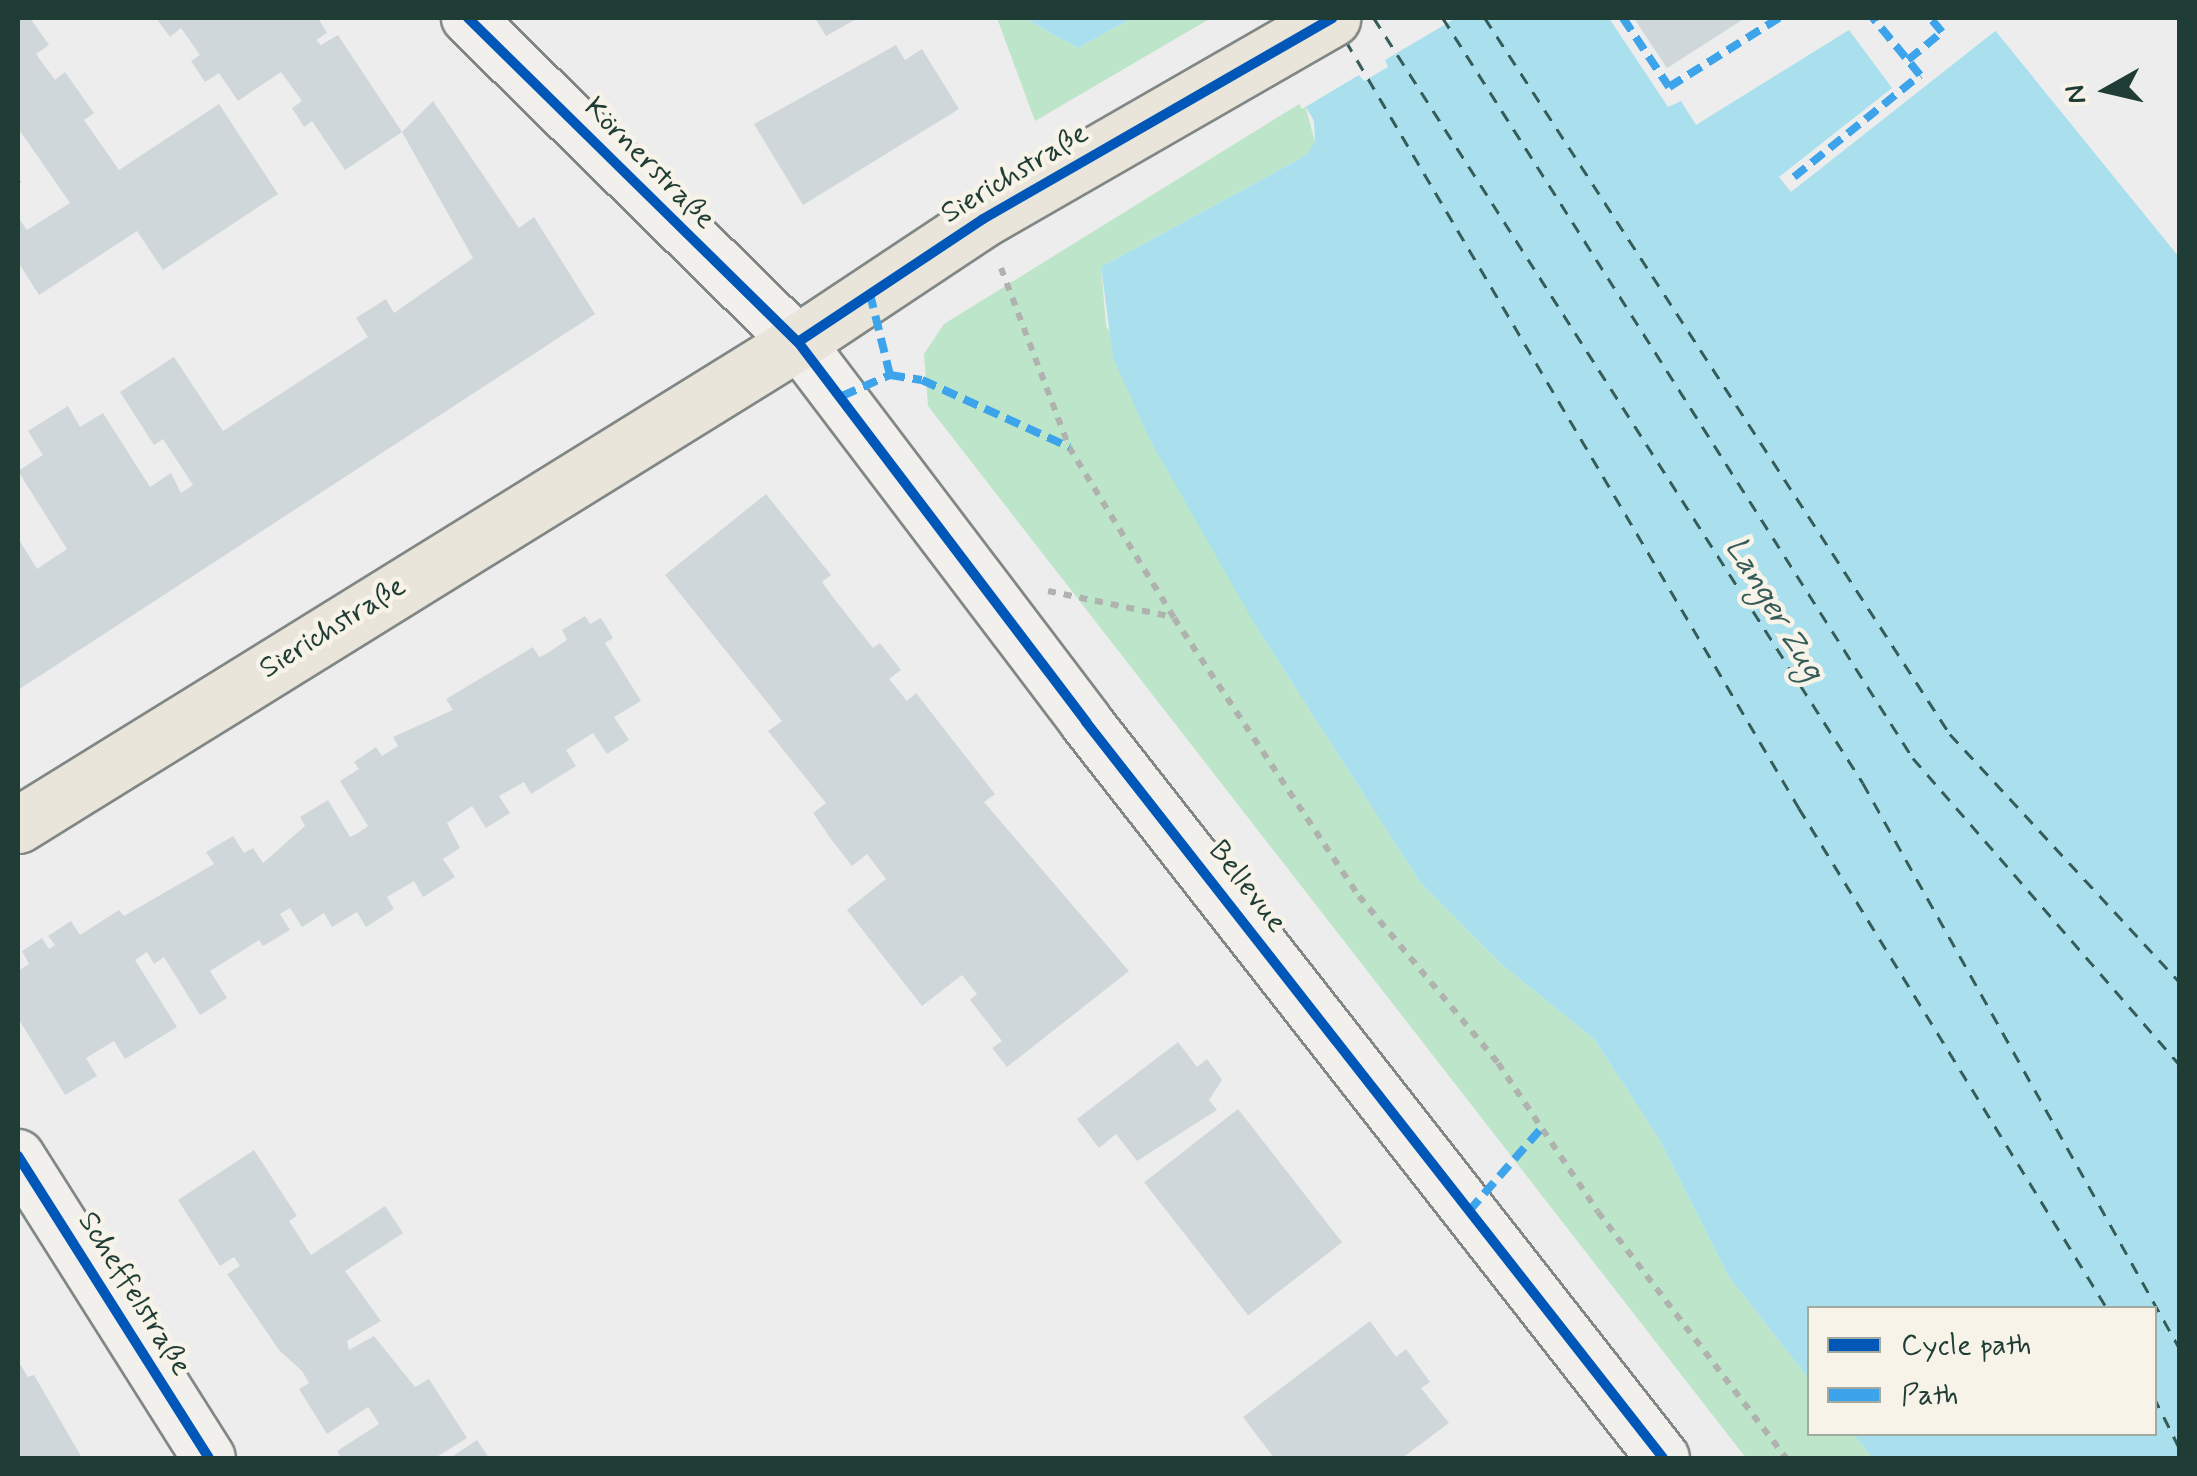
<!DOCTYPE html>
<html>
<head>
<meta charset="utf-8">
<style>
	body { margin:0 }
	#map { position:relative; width:2197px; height:1476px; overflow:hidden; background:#ecedec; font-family:Mynerve,sans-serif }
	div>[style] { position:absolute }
	.green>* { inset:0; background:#bce5c9 }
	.water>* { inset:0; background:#aae0ed }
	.pier>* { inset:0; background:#ecedec }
	.ferry>* { height:2.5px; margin-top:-1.25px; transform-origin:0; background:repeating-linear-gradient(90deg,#355c59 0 12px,transparent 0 22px) }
	.building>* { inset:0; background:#d0d7db; transform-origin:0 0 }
	.path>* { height:6px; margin-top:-3px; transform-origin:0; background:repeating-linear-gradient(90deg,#afb2ae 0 8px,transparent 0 16px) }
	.roads { filter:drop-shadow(2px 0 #818785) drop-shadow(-2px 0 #818785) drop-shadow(0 2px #818785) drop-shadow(0 -2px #818785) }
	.minor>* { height:52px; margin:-26px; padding:0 26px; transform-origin:26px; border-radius:26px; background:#f1f0ed }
	.major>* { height:55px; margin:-27.5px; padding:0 27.5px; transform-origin:27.5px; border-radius:27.5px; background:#e9e5da }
	.quiet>* { height:8px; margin-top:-4px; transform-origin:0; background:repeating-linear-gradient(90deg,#3da4eb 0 15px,transparent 0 23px) }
	.cycleway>* { height:10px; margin:-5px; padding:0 5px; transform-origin:5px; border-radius:5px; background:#0057b8 }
	span { translate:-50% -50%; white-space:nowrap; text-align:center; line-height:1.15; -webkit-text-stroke:9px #f7f3e8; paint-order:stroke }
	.street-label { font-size:30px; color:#1f3d34 }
	.water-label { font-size:32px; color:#355c59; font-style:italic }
	.frame { position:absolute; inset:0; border:20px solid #1f3d34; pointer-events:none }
	.legend { position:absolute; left:1807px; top:1306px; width:350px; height:130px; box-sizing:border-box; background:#f7f3e8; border:2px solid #a1aaa0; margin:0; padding:12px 18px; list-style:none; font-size:30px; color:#1f3d34 }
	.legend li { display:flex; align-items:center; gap:20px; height:50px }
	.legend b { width:50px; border:2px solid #a1aaa0 }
	.north { position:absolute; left:2057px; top:40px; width:100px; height:100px; -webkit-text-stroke:8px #f7f3e8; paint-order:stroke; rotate:262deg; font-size:28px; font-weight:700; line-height:40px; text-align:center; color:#1f3d34 }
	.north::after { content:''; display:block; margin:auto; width:35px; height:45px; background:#1f3d34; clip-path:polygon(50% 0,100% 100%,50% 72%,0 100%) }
</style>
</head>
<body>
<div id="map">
	<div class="green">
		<i style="clip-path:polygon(997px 18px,1024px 18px,1078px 48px,1132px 18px,1211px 18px,1035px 121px)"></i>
		<i style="clip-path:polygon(1304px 101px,1315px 142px,1305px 156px,1101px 267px,1106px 325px,1257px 628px,1420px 882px,1500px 963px,1594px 1039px,1658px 1137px,1729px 1277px,1809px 1379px,1810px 1434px,1853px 1434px,1873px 1458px,1746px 1458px,928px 406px,924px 354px,944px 324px)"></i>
	</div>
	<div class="water">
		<i style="clip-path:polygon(1024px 18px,1132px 18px,1078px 48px)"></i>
		<i style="clip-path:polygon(1255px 18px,1634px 18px,1667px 68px,1745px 18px,1985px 18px,2179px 257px,2179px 1458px,1873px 1458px,1853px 1434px,2154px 1434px,2154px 1308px,1810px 1308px,1809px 1379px,1729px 1277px,1658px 1137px,1594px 1039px,1500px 963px,1420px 882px,1257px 628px,1150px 440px,1113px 358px,1101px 267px,1305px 156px,1315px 142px,1314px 121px)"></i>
	</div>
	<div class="pier">
		<i style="clip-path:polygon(1250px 18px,1456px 18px,1385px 60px,1388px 67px,1364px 81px,1359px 75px,1302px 109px)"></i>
		<i style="clip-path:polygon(1609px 18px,1634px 18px,1667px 68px,1745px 18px,1985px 18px,1999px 28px,1791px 192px,1779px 177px,1892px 88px,1849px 30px,1696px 125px,1681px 101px,1668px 107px)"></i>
	</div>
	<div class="ferry">
		<i style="left:1374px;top:18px;width:908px;rotate:57.41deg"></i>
		<i style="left:1863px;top:783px;width:649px;rotate:60.75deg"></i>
		<i style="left:1443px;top:18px;width:877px;rotate:57.58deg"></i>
		<i style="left:1913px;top:758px;width:407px;rotate:49deg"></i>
		<i style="left:1485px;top:18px;width:854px;rotate:57deg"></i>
		<i style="left:1950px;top:734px;width:338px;rotate:47.2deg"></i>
		<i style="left:1346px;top:41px;width:891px;rotate:59.43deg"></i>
		<i style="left:1799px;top:808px;width:587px;rotate:58.37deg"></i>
		<i style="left:2154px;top:1397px;width:58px;rotate:63.4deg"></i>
	</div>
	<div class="building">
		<i style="clip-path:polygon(18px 18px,30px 18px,49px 45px,36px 54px,55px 80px,65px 72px,94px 113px,84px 120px,119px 170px,219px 104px,278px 194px,163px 270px,137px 231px,39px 295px,18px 262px,18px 217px,27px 230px,70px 203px,18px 128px)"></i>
		<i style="clip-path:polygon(156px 18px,318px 18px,327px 33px,316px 40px,321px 45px,338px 35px,402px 132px,345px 170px,312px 121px,304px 127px,292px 108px,302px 101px,281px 72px,238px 101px,219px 73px,205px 82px,191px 61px,200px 55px,181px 28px,170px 37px)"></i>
		<i style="clip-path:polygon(815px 18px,858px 18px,826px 36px)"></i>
		<i style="clip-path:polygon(1634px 18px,1745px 18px,1667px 68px)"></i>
		<i style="clip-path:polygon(896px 45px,905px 60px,922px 49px,959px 109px,803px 205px,754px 124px)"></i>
		<i style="clip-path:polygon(433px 101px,519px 228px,534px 217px,595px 314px,18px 690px,18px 538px,37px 569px,67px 549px,18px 471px,43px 455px,28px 431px,68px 406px,80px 427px,103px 413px,150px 487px,171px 473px,181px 493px,193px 485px,163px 439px,154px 445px,120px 392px,174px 357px,223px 431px,368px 337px,356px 318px,386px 299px,394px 313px,473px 258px,402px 132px)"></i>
		<i style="clip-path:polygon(766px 494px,831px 575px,822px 582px,832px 596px,873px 648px,880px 643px,901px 670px,889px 679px,907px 701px,916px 693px,995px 794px,984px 802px,1129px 971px,1007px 1067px,992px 1048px,1002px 1041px,970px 1000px,977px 994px,962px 975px,922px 1006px,847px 910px,886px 879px,867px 854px,852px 866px,831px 839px,813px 813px,826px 803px,768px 731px,782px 721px,665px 575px)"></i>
		<i style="clip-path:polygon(585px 616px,590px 624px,601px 618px,613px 638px,605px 643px,641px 701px,614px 717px,629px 740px,607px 754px,593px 733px,566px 750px,576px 766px,531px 794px,524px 782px,499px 796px,510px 813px,486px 828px,472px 806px,447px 823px,460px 848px,443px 859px,455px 877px,423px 897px,414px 881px,387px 897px,394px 909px,366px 927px,357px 912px,332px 927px,324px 913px,302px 927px,290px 908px,280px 914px,290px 930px,263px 946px,259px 940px,210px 971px,227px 998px,200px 1015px,164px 957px,154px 964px,147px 952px,135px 960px,177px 1027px,125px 1059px,114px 1041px,86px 1058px,97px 1076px,65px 1095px,18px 1018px,18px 971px,29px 964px,22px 951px,42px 938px,49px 949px,55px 945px,48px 936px,71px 921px,80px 935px,119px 910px,124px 916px,214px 864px,206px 852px,233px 836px,244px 853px,253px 848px,263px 863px,305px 826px,300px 817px,328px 800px,350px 837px,358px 833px,368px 826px,340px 781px,359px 769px,354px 762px,376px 747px,382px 756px,398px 746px,393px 737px,453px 710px,446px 699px,533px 647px,539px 657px,546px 654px,567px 640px,562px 630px)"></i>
		<i style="clip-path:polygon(1178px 1042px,1197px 1067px,1207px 1059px,1222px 1080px,1209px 1100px,1217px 1110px,1137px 1161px,1116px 1134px,1099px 1148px,1077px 1119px)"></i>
		<i style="left:1238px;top:1109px;width:169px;height:119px;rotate:52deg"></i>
		<i style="clip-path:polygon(254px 1150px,297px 1216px,289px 1221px,311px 1255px,385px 1206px,403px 1233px,345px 1271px,381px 1321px,347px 1341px,349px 1350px,374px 1336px,415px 1387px,429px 1379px,467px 1438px,435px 1458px,341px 1458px,337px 1451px,379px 1424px,373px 1414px,368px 1407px,327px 1434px,299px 1389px,309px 1383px,302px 1371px,279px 1350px,227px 1274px,240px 1266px,234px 1257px,220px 1266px,178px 1200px)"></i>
		<i style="clip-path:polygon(1370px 1321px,1396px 1357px,1406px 1349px,1430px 1382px,1421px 1388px,1449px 1423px,1402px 1458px,1274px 1458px,1243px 1417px)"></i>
		<i style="clip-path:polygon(18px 1361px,28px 1377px,34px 1375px,82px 1458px,18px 1458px)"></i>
		<i style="clip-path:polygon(477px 1440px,489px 1458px,450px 1458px)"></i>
	</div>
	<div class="path">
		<i style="left:18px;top:181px;width:1px;rotate:90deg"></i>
		<i style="left:1001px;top:268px;width:191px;rotate:69.2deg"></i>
		<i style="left:1069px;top:447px;width:201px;rotate:58.4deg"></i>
		<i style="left:1174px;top:618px;width:334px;rotate:56.4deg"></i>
		<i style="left:1359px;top:896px;width:217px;rotate:50.2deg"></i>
		<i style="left:1498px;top:1063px;width:179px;rotate:56.1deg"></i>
		<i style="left:1598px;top:1212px;width:310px;rotate:52.6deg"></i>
		<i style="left:1048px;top:591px;width:128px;rotate:11.7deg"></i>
	</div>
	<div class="roads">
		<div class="minor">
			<i style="left:468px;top:18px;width:462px;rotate:44.5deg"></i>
			<i style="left:798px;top:342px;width:477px;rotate:52.8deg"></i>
			<i style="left:1086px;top:722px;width:935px;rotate:51.9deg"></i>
			<i style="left:18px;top:1156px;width:357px;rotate:57.7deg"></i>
		</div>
		<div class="major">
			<i style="left:18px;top:825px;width:917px;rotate:-31.77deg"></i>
			<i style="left:798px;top:342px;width:222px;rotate:-33.6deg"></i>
			<i style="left:983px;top:219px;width:403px;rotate:-29.9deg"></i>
		</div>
	</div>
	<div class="quiet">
		<i style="left:1623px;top:18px;width:83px;rotate:56.3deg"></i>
		<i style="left:1669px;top:87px;width:130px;rotate:-32.1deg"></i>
		<i style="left:1908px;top:60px;width:44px;rotate:-39.5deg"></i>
		<i style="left:1942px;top:32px;width:17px;rotate:-130deg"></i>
		<i style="left:1794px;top:177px;width:162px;rotate:-39deg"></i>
		<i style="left:1920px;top:75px;width:74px;rotate:-129.5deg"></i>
		<i style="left:890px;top:375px;width:32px;rotate:9deg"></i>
		<i style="left:922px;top:380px;width:162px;rotate:24.5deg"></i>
		<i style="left:842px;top:396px;width:52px;rotate:-23.6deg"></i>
		<i style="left:890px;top:375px;width:83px;rotate:-103.9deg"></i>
		<i style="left:1469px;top:1211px;width:108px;rotate:-48.8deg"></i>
	</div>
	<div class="cycleway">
		<i style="left:468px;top:18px;width:462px;rotate:44.5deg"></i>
		<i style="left:798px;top:342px;width:477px;rotate:52.8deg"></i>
		<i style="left:1086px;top:722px;width:935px;rotate:51.9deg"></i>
		<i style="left:798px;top:342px;width:222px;rotate:-33.6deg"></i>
		<i style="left:983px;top:219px;width:403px;rotate:-29.9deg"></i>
		<i style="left:18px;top:1156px;width:357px;rotate:57.7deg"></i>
	</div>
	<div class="street-label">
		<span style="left:649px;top:164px;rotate:45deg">Körnerstraße</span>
		<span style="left:1015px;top:174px;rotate:-31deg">Sierichstraße</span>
		<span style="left:333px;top:628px;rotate:-32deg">Sierichstraße</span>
		<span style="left:1247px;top:887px;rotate:52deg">Bellevue</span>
		<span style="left:134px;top:1294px;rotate:58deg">Scheffelstraße</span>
	</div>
	<div class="water-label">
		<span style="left:1774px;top:609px;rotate:59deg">Langer Zug</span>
	</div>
	<div class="frame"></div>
	<ul class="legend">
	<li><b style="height:12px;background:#0057b8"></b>Cycle path</li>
	<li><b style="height:12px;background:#3da4eb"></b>Path</li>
	</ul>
	<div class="north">N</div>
</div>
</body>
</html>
